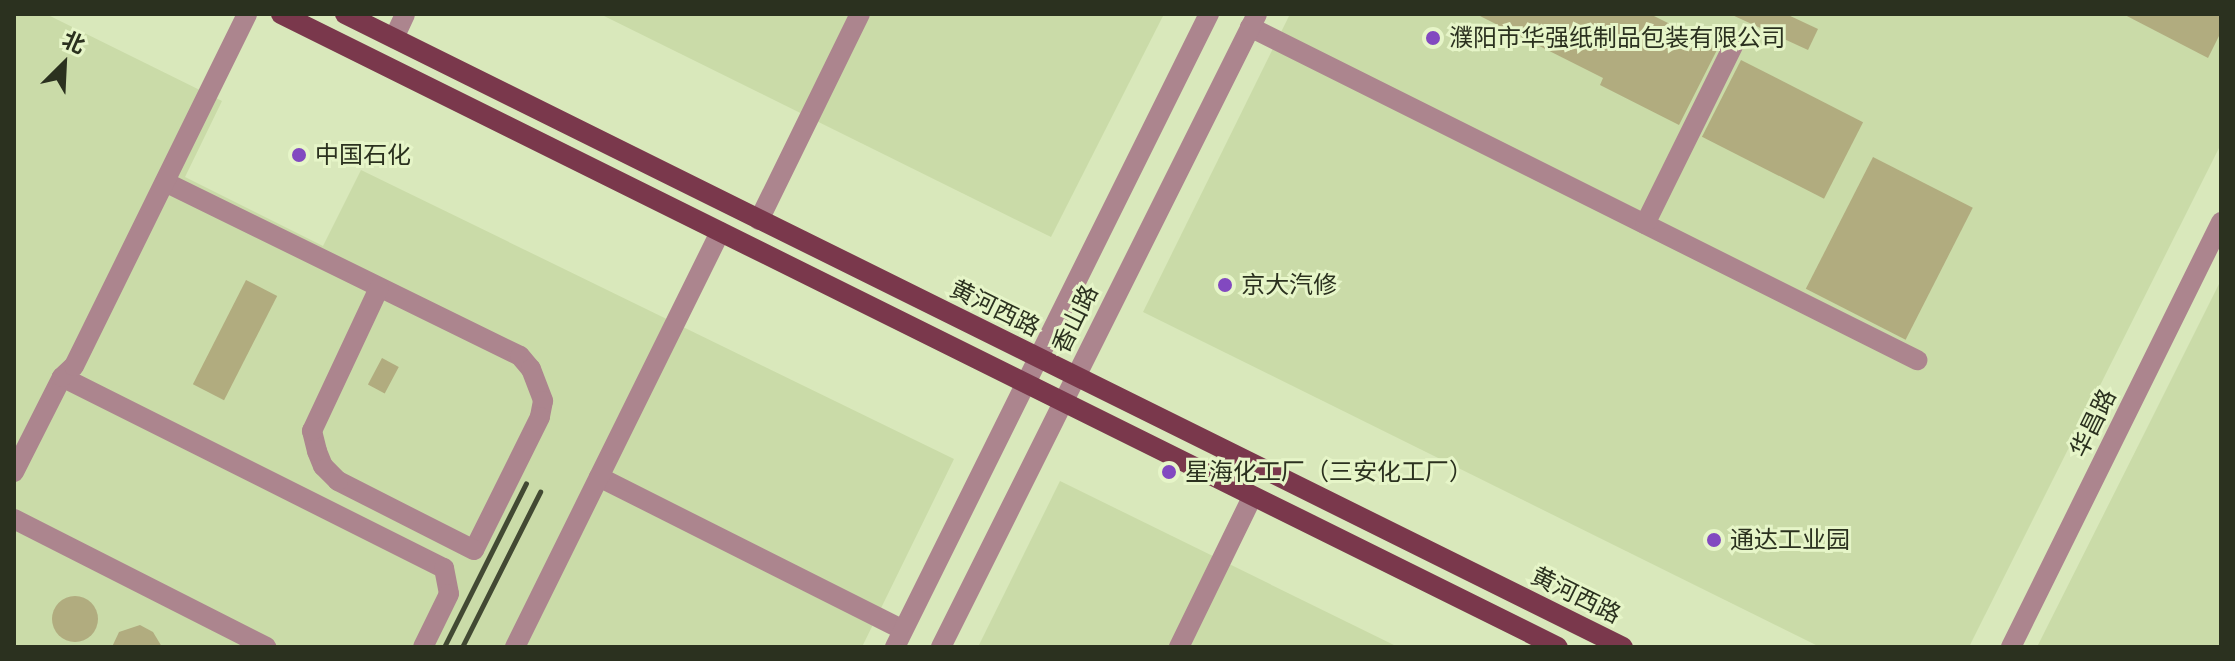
<!DOCTYPE html>
<html>
<head>
<meta charset="utf-8">
<style>
	body { margin:0 }
	#map { position:relative; width:2235px; height:661px; overflow:hidden; background:#d9e8bb; font-family:"Space Grotesk","Noto Sans SC",sans-serif }
	div>[style] { position:absolute }
	.built>* { inset:0; background:#cadba8 }
	.building>* { inset:0; background:#b1ac7f; transform-origin:0 0 }
	.round { border-radius:50% }
	.minor>* { height:20px; margin:-10px; padding:0 10px; transform-origin:10px; border-radius:10px; background:#ac858e }
	.major>* { height:20px; margin:-10px; padding:0 10px; transform-origin:10px; border-radius:10px; background:#7a384c }
	.rail>* { height:5px; margin:-2.5px; padding:0 2.5px; transform-origin:2.5px; border-radius:2.5px; background:#424933 }
	.dots>* { width:22px; height:22px; translate:-50% -50%; box-sizing:border-box; border:4px solid #e6f5c8; border-radius:50% }
	span { translate:-50% -50%; white-space:nowrap; text-align:center; line-height:1.15; -webkit-text-stroke:6px #e6f5c8; paint-order:stroke }
	.poi-label { font-size:24px; color:#2b311f }
	.left { translate:0 -50%; text-align:left }
	.street-label { font-size:24px; color:#2b311f }
	.frame { position:absolute; inset:0; border:16px solid #2b311f; pointer-events:none }
	.north { position:absolute; left:24px; top:24px; width:80px; height:80px; -webkit-text-stroke:6px #e6f5c8; paint-order:stroke; rotate:24deg; font-size:22px; font-weight:700; line-height:32px; text-align:center; color:#2b311f }
	.north::after { content:''; display:block; margin:auto; width:28px; height:36px; background:#2b311f; clip-path:polygon(50% 0,100% 100%,50% 72%,0 100%) }
</style>
</head>
<body>
<div id="map">
	<div class="built">
		<i style="clip-path:polygon(14px 14px,46px 14px,222px 101px,185px 177px,323px 246px,361px 170px,954px 459px,862px 647px,14px 647px)"></i>
		<i style="clip-path:polygon(600px 14px,1164px 14px,1051px 237px)"></i>
		<i style="clip-path:polygon(1290px 14px,2221px 14px,2221px 144px,1969px 647px,1820px 647px,1143px 312px)"></i>
		<i style="clip-path:polygon(2221px 280px,2221px 647px,2037px 647px,2138px 446px)"></i>
		<i style="clip-path:polygon(1060px 481px,1398px 647px,978px 647px)"></i>
	</div>
	<div class="building">
		<i style="clip-path:polygon(1476px 14px,1650px 14px,1718px 48px,1679px 125px,1600px 85px,1603px 78px)"></i>
		<i style="clip-path:polygon(1730px 14px,1786px 14px,1818px 29px,1808px 50px)"></i>
		<i style="clip-path:polygon(2123px 14px,2216px 14px,2221px 17px,2221px 32px,2208px 58px)"></i>
		<i style="left:1741px;top:60px;width:137px;height:86px;rotate:27deg"></i>
		<i style="left:1873px;top:157px;width:112px;height:148px;rotate:27deg"></i>
		<i style="left:246px;top:280px;width:35px;height:117px;rotate:27deg"></i>
		<i style="left:382px;top:358px;width:19px;height:30px;rotate:28deg"></i>
		<i class="round" style="left:52px;top:596px;width:46px;height:46px"></i>
		<i style="clip-path:polygon(140px 625px,153px 632px,162px 647px,112px 647px,119px 632px)"></i>
	</div>
	<div class="minor">
		<i style="left:1250px;top:27px;width:746px;rotate:26.53deg"></i>
		<i style="left:394px;top:38px;width:26px;rotate:-65deg"></i>
		<i style="left:165px;top:182px;width:395px;rotate:26.1deg"></i>
		<i style="left:520px;top:356px;width:17px;rotate:50deg"></i>
		<i style="left:531px;top:369px;width:34px;rotate:69deg"></i>
		<i style="left:543px;top:401px;width:16px;rotate:101deg"></i>
		<i style="left:540px;top:417px;width:148px;rotate:116.4deg"></i>
		<i style="left:474px;top:550px;width:153px;rotate:-153.1deg"></i>
		<i style="left:338px;top:481px;width:21px;rotate:-135deg"></i>
		<i style="left:323px;top:466px;width:16px;rotate:-112deg"></i>
		<i style="left:317px;top:451px;width:21px;rotate:-104deg"></i>
		<i style="left:312px;top:431px;width:158px;rotate:-64.9deg"></i>
		<i style="left:759px;top:220px;width:229px;rotate:-63.9deg"></i>
		<i style="left:1645px;top:224px;width:199px;rotate:-63.7deg"></i>
		<i style="left:62px;top:377px;width:427px;rotate:26.6deg"></i>
		<i style="left:444px;top:568px;width:26px;rotate:79deg"></i>
		<i style="left:449px;top:594px;width:59px;rotate:116.1deg"></i>
		<i style="left:14px;top:472px;width:106px;rotate:-63.2deg"></i>
		<i style="left:62px;top:377px;width:16px;rotate:-43deg"></i>
		<i style="left:74px;top:366px;width:392px;rotate:-63.8deg"></i>
		<i style="left:599px;top:477px;width:340px;rotate:26.7deg"></i>
		<i style="left:14px;top:519px;width:283px;rotate:26.9deg"></i>
		<i style="left:515px;top:647px;width:463px;rotate:-63.7deg"></i>
		<i style="left:895px;top:647px;width:707px;rotate:-63.62deg"></i>
		<i style="left:941px;top:647px;width:707px;rotate:-63.47deg"></i>
		<i style="left:1179px;top:647px;width:167px;rotate:-64deg"></i>
		<i style="left:2011px;top:647px;width:474px;rotate:-63.7deg"></i>
	</div>
	<div class="major">
		<i style="left:281px;top:14px;width:1425px;rotate:26.37deg"></i>
		<i style="left:345px;top:14px;width:1426px;rotate:26.35deg"></i>
	</div>
	<div class="rail">
		<i style="left:444px;top:647px;width:183px;rotate:-63.4deg"></i>
		<i style="left:462px;top:647px;width:174px;rotate:-63.3deg"></i>
	</div>
	<div class="dots">
		<i style="left:1433px;top:38px;background:#8249c0"></i>
		<i style="left:299px;top:155px;background:#8249c0"></i>
		<i style="left:1225px;top:285px;background:#8249c0"></i>
		<i style="left:1169px;top:472px;background:#8249c0"></i>
		<i style="left:1714px;top:540px;background:#8249c0"></i>
	</div>
	<div class="poi-label">
		<span class="left" style="left:1449px;top:38px">濮阳市华强纸制品包装有限公司</span>
		<span class="left" style="left:315px;top:155px">中国石化</span>
		<span class="left" style="left:1241px;top:285px">京大汽修</span>
		<span class="left" style="left:1185px;top:472px">星海化工厂（三安化工厂）</span>
		<span class="left" style="left:1730px;top:540px">通达工业园</span>
	</div>
	<div class="street-label">
		<span style="left:995px;top:308px;rotate:26deg">黄河西路</span>
		<span style="left:1075px;top:319px;rotate:-64deg">香山路</span>
		<span style="left:2093px;top:423px;rotate:-64deg">华昌路</span>
		<span style="left:1576px;top:595px;rotate:26deg">黄河西路</span>
	</div>
	<div class="frame"></div>
	<div class="north">北</div>
</div>
</body>
</html>
